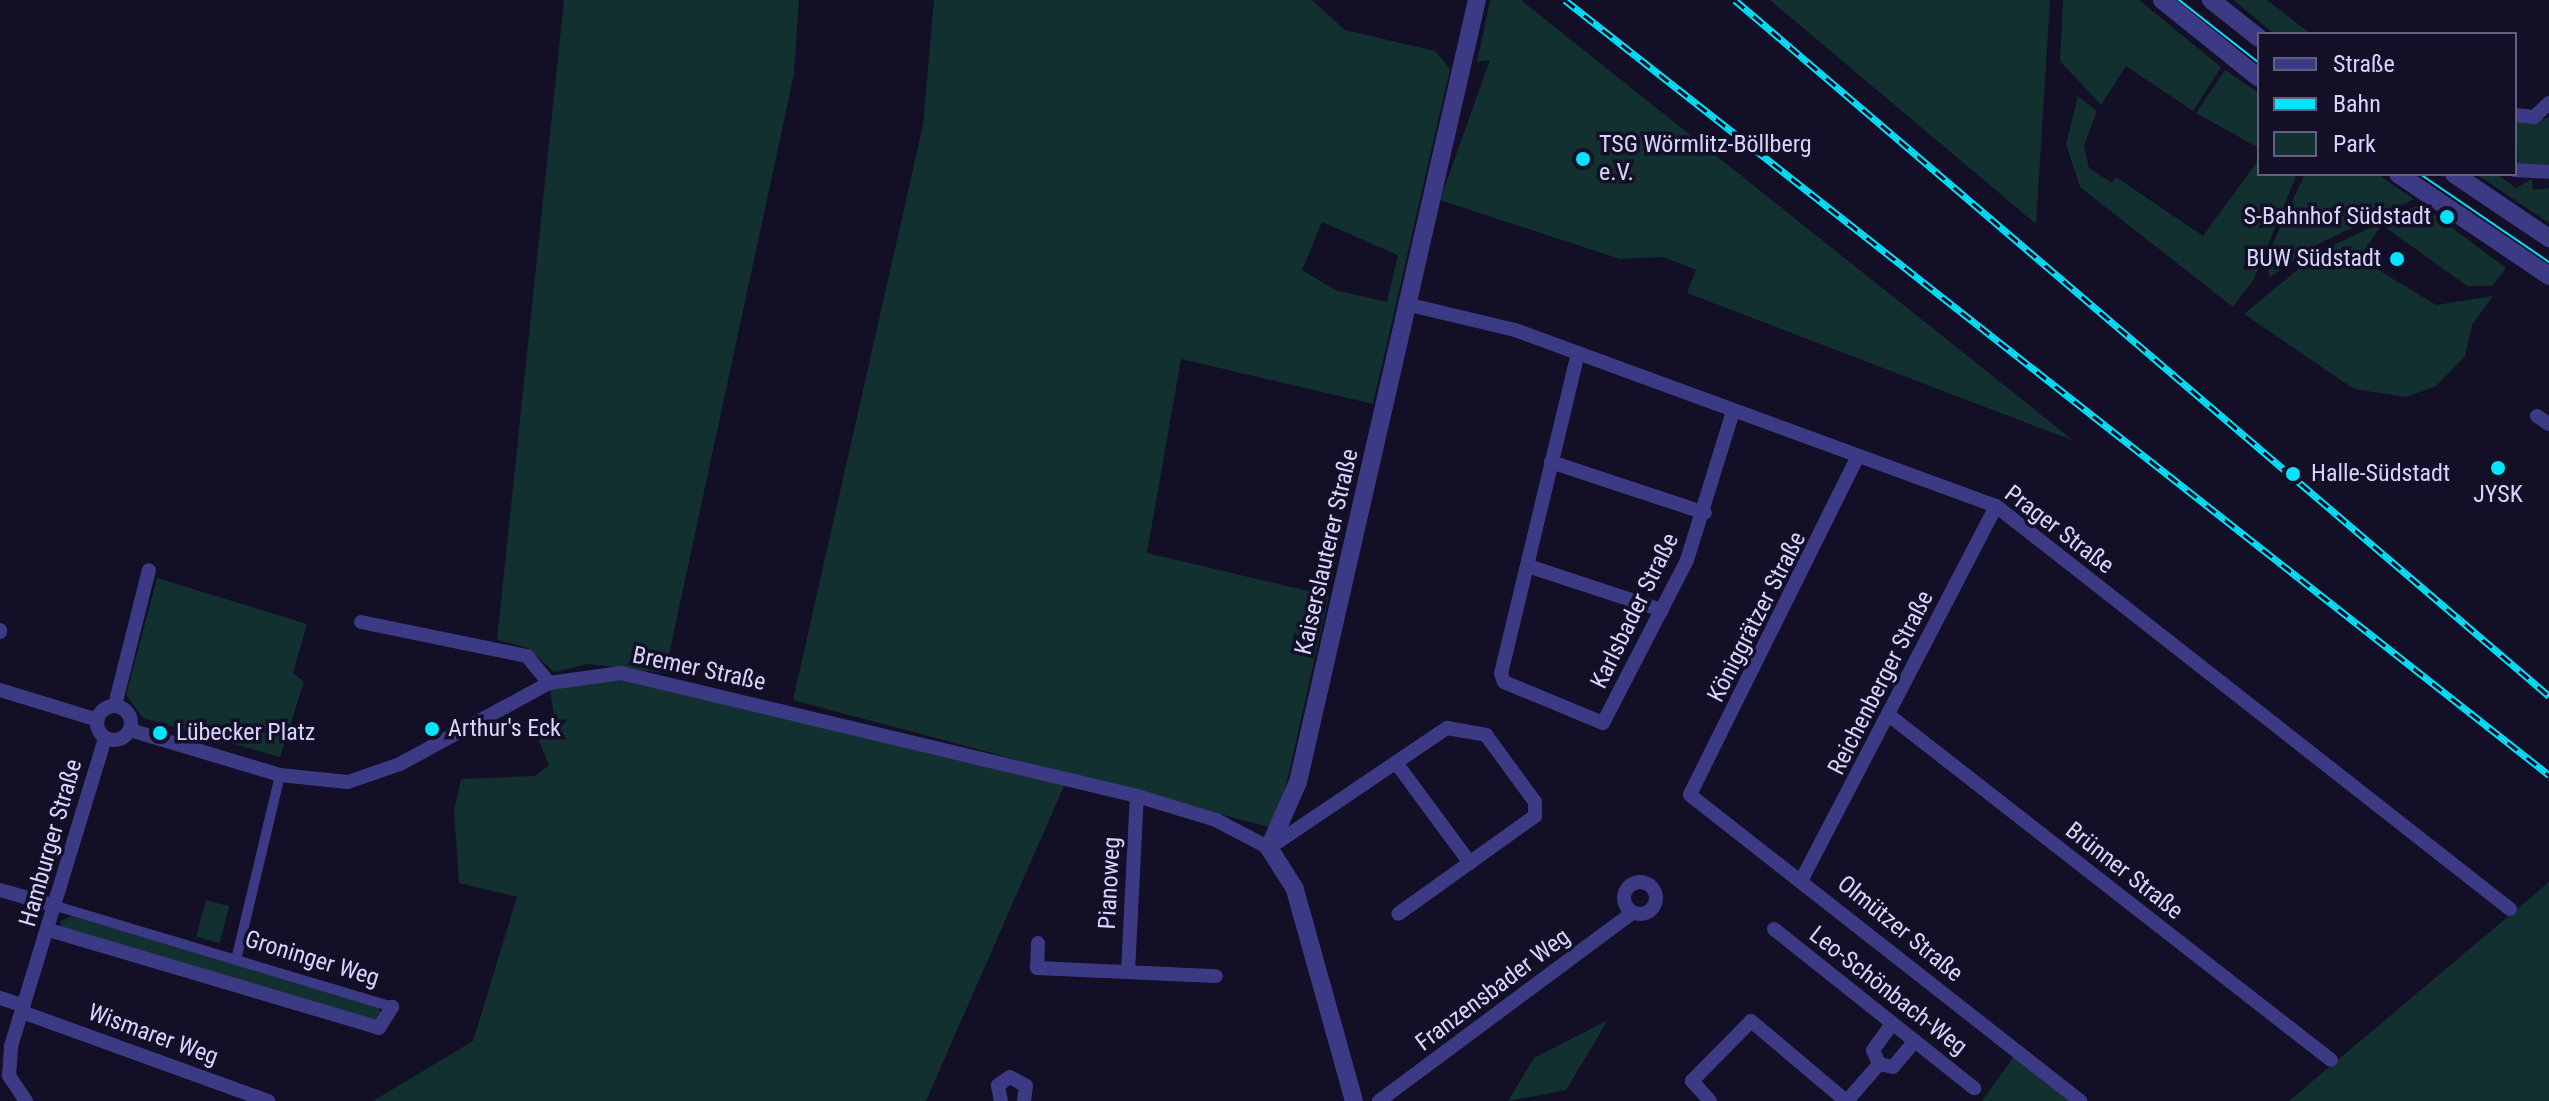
<!DOCTYPE html>
<html>
<head>
<meta charset="utf-8">
<style>
	body { margin:0 }
	#map { position:relative; width:2549px; height:1101px; overflow:hidden; background:#130f26; font-family:"Roboto Condensed",sans-serif }
	div>[style] { position:absolute }
	.green>* { inset:0; background:#12302f; transform-origin:0 0 }
	.pedestrian>* { height:10px; margin:-5px; padding:0 5px; transform-origin:5px; border-radius:5px; background:#3d3a85 }
	.minor>* { height:14px; margin:-7px; padding:0 7px; transform-origin:7px; border-radius:7px; background:#3d3a85 }
	.minor>.ring { margin:-7px; padding:0; box-sizing:content-box; background:none; border:14px solid #3d3a85; border-radius:50% }
	.tertiary>* { height:18px; margin:-9px; padding:0 9px; transform-origin:9px; border-radius:9px; background:#3d3a85 }
	.tram>* { height:2px; margin:-1px; padding:0 1px; transform-origin:1px; border-radius:1px; background:#00e5ff }
	.rail>* { height:7px; margin-top:-3.5px; transform-origin:0; background:repeating-linear-gradient(90deg,#130f26 0 12px,#00e5ff 0 24px); box-sizing:border-box; border-block:2px solid #00e5ff }
	.dots>* { width:22px; height:22px; translate:-50% -50%; box-sizing:border-box; border:4px solid #130f26; border-radius:50% }
	span { translate:-50% -50%; white-space:nowrap; text-align:center; line-height:1.15; -webkit-text-stroke:7px #130f26; paint-order:stroke }
	.poi-label { font-size:24px; color:#d9d4ff }
	.left { translate:0 -50%; text-align:left }
	.right { translate:-100% -50%; text-align:right }
	.street-label { font-size:24px; color:#d9d4ff }
	.legend { position:absolute; left:2257px; top:32px; width:260px; height:144px; box-sizing:border-box; background:#130f26; border:2px solid #625e7d; margin:0; padding:10px 14px; list-style:none; font-size:24px; color:#d9d4ff }
	.legend li { display:flex; align-items:center; gap:16px; height:40px }
	.legend b { width:40px; border:2px solid #625e7d }
</style>
</head>
<body>
<div id="map">
	<div class="green">
		<i style="clip-path:polygon(564px 0,799px 0,794px 74px,665px 673px,588px 664px,554px 672px,528px 648px,497px 640px)"></i>
		<i style="clip-path:polygon(evenodd,934px 0,1312px 0,1345px 30px,1435px 51px,1450px 69px,1373px 404px,1181px 359px,1147px 553px,1329px 596px,1276px 829px,793px 700px,923px 125px,934px 0,1322px 222px,1398px 255px,1387px 302px,1335px 290px,1302px 270px,1322px 222px)"></i>
		<i style="clip-path:polygon(1490px 0,1521px 0,2074px 441px,1687px 293px,1696px 270px,1663px 257px,1620px 259px,1440px 200px,1490px 60px,1477px 62px)"></i>
		<i style="clip-path:polygon(1770px 0,2050px 0,2036px 224px)"></i>
		<i style="clip-path:polygon(2063px 0,2139px 0,2221px 67px,2193px 111px,2126px 66px,2101px 105px,2060px 61px)"></i>
		<i style="clip-path:polygon(2234px 0,2267px 0,2311px 34px,2274px 34px)"></i>
		<i style="clip-path:polygon(2225px 70px,2259px 93px,2259px 148px,2196px 113px)"></i>
		<i style="clip-path:polygon(2078px 96px,2097px 111px,2084px 146px,2089px 168px,2112px 183px,2116px 177px,2203px 236px,2259px 159px,2259px 174px,2297px 174px,2254px 279px,2233px 307px,2080px 187px,2066px 144px)"></i>
		<i style="clip-path:polygon(2549px 117px,2549px 165px,2518px 163px,2515px 118px,2527px 124px)"></i>
		<i style="clip-path:polygon(2305px 174px,2377px 174px,2414px 199px,2318px 244px,2270px 277px,2265px 260px)"></i>
		<i style="clip-path:polygon(2476px 174px,2497px 174px,2516px 188px,2532px 179px,2533px 190px,2549px 188px,2549px 223px)"></i>
		<i style="clip-path:polygon(2420px 204px,2506px 268px,2492px 286px,2467px 286px,2382px 225px,2359px 258px,2436px 305px,2493px 296px,2472px 325px,2465px 356px,2436px 386px,2406px 397px,2354px 389px,2244px 314px,2319px 252px)"></i>
		<i style="clip-path:polygon(157px 578px,307px 624px,293px 673px,304px 682px,280px 757px,143px 718px,126px 695px)"></i>
		<i style="clip-path:polygon(621px 673px,1067px 779px,926px 1101px,373px 1101px,473px 1041px,517px 897px,459px 883px,454px 810px,461px 779px,535px 776px,549px 765px,537px 736px,555px 724px,549px 683px)"></i>
		<i style="clip-path:polygon(2549px 882px,2549px 1101px,2289px 1101px)"></i>
		<i style="left:206px;top:900px;width:24px;height:38px;rotate:15deg"></i>
		<i style="clip-path:polygon(71px 916px,377px 1006px,383px 1016px,380px 1021px,63px 930px,60px 922px)"></i>
		<i style="clip-path:polygon(1608px 1020px,1566px 1090px,1508px 1101px,1534px 1058px)"></i>
		<i style="clip-path:polygon(2017px 1052px,2077px 1101px,1982px 1101px)"></i>
	</div>
	<div class="pedestrian">
		<i style="left:56px;top:906px;width:351px;rotate:16.7deg"></i>
		<i style="left:236px;top:960px;width:190px;rotate:-76.6deg"></i>
	</div>
	<div class="minor">
		<i style="left:2515px;top:115px;width:19px;rotate:6deg"></i>
		<i style="left:2534px;top:117px;width:21px;rotate:-43deg"></i>
		<i style="left:2515px;top:170px;width:34px;rotate:3deg"></i>
		<i style="left:1410px;top:305px;width:108px;rotate:13.4deg"></i>
		<i style="left:1515px;top:330px;width:512px;rotate:20.1deg"></i>
		<i style="left:1996px;top:506px;width:653px;rotate:38.1deg"></i>
		<i style="left:1578px;top:353px;width:329px;rotate:103.5deg"></i>
		<i style="left:1501px;top:673px;width:9px;rotate:72deg"></i>
		<i style="left:1504px;top:682px;width:107px;rotate:22.5deg"></i>
		<i style="left:1603px;top:723px;width:183px;rotate:-62.7deg"></i>
		<i style="left:1687px;top:560px;width:156px;rotate:-72.8deg"></i>
		<i style="left:2537px;top:416px;width:14px;rotate:34deg"></i>
		<i style="left:1858px;top:456px;width:378px;rotate:116.4deg"></i>
		<i style="left:1690px;top:795px;width:496px;rotate:38.1deg"></i>
		<i style="left:1551px;top:462px;width:162px;rotate:18.3deg"></i>
		<i style="left:1528px;top:566px;width:141px;rotate:18.2deg"></i>
		<i style="left:361px;top:622px;width:169px;rotate:11.6deg"></i>
		<i style="left:527px;top:656px;width:35px;rotate:51deg"></i>
		<i style="left:0;top:630px;width:2px;rotate:90deg"></i>
		<i style="left:0;top:690px;width:102px;rotate:17deg"></i>
		<i style="left:115px;top:705px;width:139px;rotate:-75.9deg"></i>
		<i class="ring" style="left:97px;top:706px;width:20px;height:20px"></i>
		<i style="left:1890px;top:716px;width:559px;rotate:37.96deg"></i>
		<i style="left:130px;top:730px;width:157px;rotate:16.7deg"></i>
		<i style="left:280px;top:775px;width:68px;rotate:5.9deg"></i>
		<i style="left:348px;top:782px;width:55px;rotate:-19.1deg"></i>
		<i style="left:400px;top:764px;width:170px;rotate:-28.5deg"></i>
		<i style="left:549px;top:683px;width:73px;rotate:-7.9deg"></i>
		<i style="left:621px;top:673px;width:530px;rotate:13.41deg"></i>
		<i style="left:1137px;top:796px;width:83px;rotate:16.9deg"></i>
		<i style="left:1216px;top:820px;width:60px;rotate:27.8deg"></i>
		<i style="left:1269px;top:848px;width:215px;rotate:-34deg"></i>
		<i style="left:1447px;top:728px;width:40px;rotate:10deg"></i>
		<i style="left:1486px;top:735px;width:83px;rotate:53.8deg"></i>
		<i style="left:1535px;top:802px;width:14px;rotate:90deg"></i>
		<i style="left:1535px;top:816px;width:168px;rotate:144.4deg"></i>
		<i style="left:1397px;top:764px;width:123px;rotate:53.6deg"></i>
		<i style="left:1802px;top:879px;width:420px;rotate:-62.5deg"></i>
		<i class="ring" style="left:1624px;top:882px;width:18px;height:18px"></i>
		<i style="left:0;top:890px;width:58px;rotate:15.9deg"></i>
		<i style="left:1774px;top:929px;width:256px;rotate:38.5deg"></i>
		<i style="left:49px;top:930px;width:344px;rotate:16.5deg"></i>
		<i style="left:379px;top:1028px;width:25px;rotate:-58deg"></i>
		<i style="left:1038px;top:943px;width:25px;rotate:92deg"></i>
		<i style="left:1037px;top:968px;width:179px;rotate:2.6deg"></i>
		<i style="left:1128px;top:971px;width:175px;rotate:-87.1deg"></i>
		<i style="left:0;top:998px;width:25px;rotate:18deg"></i>
		<i style="left:22px;top:1012px;width:262px;rotate:19.9deg"></i>
		<i style="left:1879px;top:1064px;width:15px;rotate:-113deg"></i>
		<i style="left:1873px;top:1050px;width:32px;rotate:-54deg"></i>
		<i style="left:26px;top:1101px;width:30px;rotate:-124deg"></i>
		<i style="left:9px;top:1076px;width:30px;rotate:-86deg"></i>
		<i style="left:11px;top:1046px;width:322px;rotate:-73deg"></i>
		<i style="left:1001px;top:1101px;width:16px;rotate:-101deg"></i>
		<i style="left:998px;top:1085px;width:14px;rotate:-34deg"></i>
		<i style="left:1010px;top:1077px;width:18px;rotate:29deg"></i>
		<i style="left:1026px;top:1086px;width:15px;rotate:98deg"></i>
		<i style="left:1379px;top:1101px;width:315px;rotate:-36.6deg"></i>
		<i style="left:1710px;top:1101px;width:27px;rotate:-132deg"></i>
		<i style="left:1692px;top:1081px;width:84px;rotate:-45.5deg"></i>
		<i style="left:1751px;top:1021px;width:124px;rotate:40.1deg"></i>
		<i style="left:1847px;top:1101px;width:49px;rotate:-49.1deg"></i>
		<i style="left:1879px;top:1064px;width:14px;rotate:12deg"></i>
		<i style="left:1893px;top:1067px;width:34px;rotate:-50deg"></i>
	</div>
	<div class="tertiary">
		<i style="left:2162px;top:0;width:124px;rotate:38.8deg"></i>
		<i style="left:2211px;top:0;width:61px;rotate:38.4deg"></i>
		<i style="left:2398px;top:174px;width:182px;rotate:34deg"></i>
		<i style="left:2454px;top:174px;width:115px;rotate:34deg"></i>
		<i style="left:1354px;top:1101px;width:220px;rotate:-105.6deg"></i>
		<i style="left:1295px;top:889px;width:49px;rotate:-122.4deg"></i>
		<i style="left:1269px;top:848px;width:72px;rotate:-66.3deg"></i>
		<i style="left:1298px;top:782px;width:802px;rotate:-77.11deg"></i>
	</div>
	<div class="tram">
		<i style="left:2179px;top:0;width:102px;rotate:38.2deg"></i>
		<i style="left:2420px;top:174px;width:156px;rotate:34.3deg"></i>
	</div>
	<div class="rail">
		<i style="left:1565px;top:0;width:1253px;rotate:38.22deg"></i>
		<i style="left:1735px;top:0;width:1071px;rotate:40.53deg"></i>
	</div>
	<div class="dots">
		<i style="left:1583px;top:159px;background:#00e5ff"></i>
		<i style="left:2447px;top:217px;background:#00e5ff"></i>
		<i style="left:2397px;top:259px;background:#00e5ff"></i>
		<i style="left:2498px;top:468px;background:#00e5ff"></i>
		<i style="left:2293px;top:474px;background:#00e5ff"></i>
		<i style="left:432px;top:729px;background:#00e5ff"></i>
		<i style="left:160px;top:733px;background:#00e5ff"></i>
	</div>
	<div class="poi-label">
		<span class="left" style="left:1599px;top:159px">TSG Wörmlitz-Böllberg<br>e.V.</span>
		<span class="right" style="left:2431px;top:217px">S-Bahnhof Südstadt</span>
		<span class="right" style="left:2381px;top:259px">BUW Südstadt</span>
		<span class="left" style="left:2311px;top:474px">Halle-Südstadt</span>
		<span style="left:2498px;top:495px">JYSK</span>
		<span class="left" style="left:448px;top:729px">Arthur's Eck</span>
		<span class="left" style="left:176px;top:733px">Lübecker Platz</span>
	</div>
	<div class="street-label">
		<span style="left:2059px;top:530px;rotate:37deg">Prager Straße</span>
		<span style="left:1327px;top:552px;rotate:-77deg">Kaiserslauterer Straße</span>
		<span style="left:1635px;top:611px;rotate:-64deg">Karlsbader Straße</span>
		<span style="left:1757px;top:617px;rotate:-63deg">Königgrätzer Straße</span>
		<span style="left:699px;top:669px;rotate:12deg">Bremer Straße</span>
		<span style="left:1881px;top:683px;rotate:-63deg">Reichenberger Straße</span>
		<span style="left:51px;top:843px;rotate:-74deg">Hamburger Straße</span>
		<span style="left:2124px;top:871px;rotate:38deg">Brünner Straße</span>
		<span style="left:1110px;top:883px;rotate:-87deg">Pianoweg</span>
		<span style="left:1900px;top:929px;rotate:39deg">Olmützer Straße</span>
		<span style="left:312px;top:959px;rotate:17deg">Groninger Weg</span>
		<span style="left:1493px;top:990px;rotate:-37deg">Franzensbader Weg</span>
		<span style="left:1888px;top:991px;rotate:38deg">Leo-Schönbach-Weg</span>
		<span style="left:153px;top:1035px;rotate:20deg">Wismarer Weg</span>
	</div>
	<ul class="legend">
	<li><b style="height:10px;background:#3d3a85"></b>Straße</li>
	<li><b style="height:10px;background:#00e5ff"></b>Bahn</li>
	<li><b style="height:22px;background:#12302f"></b>Park</li>
	</ul>
</div>
</body>
</html>
